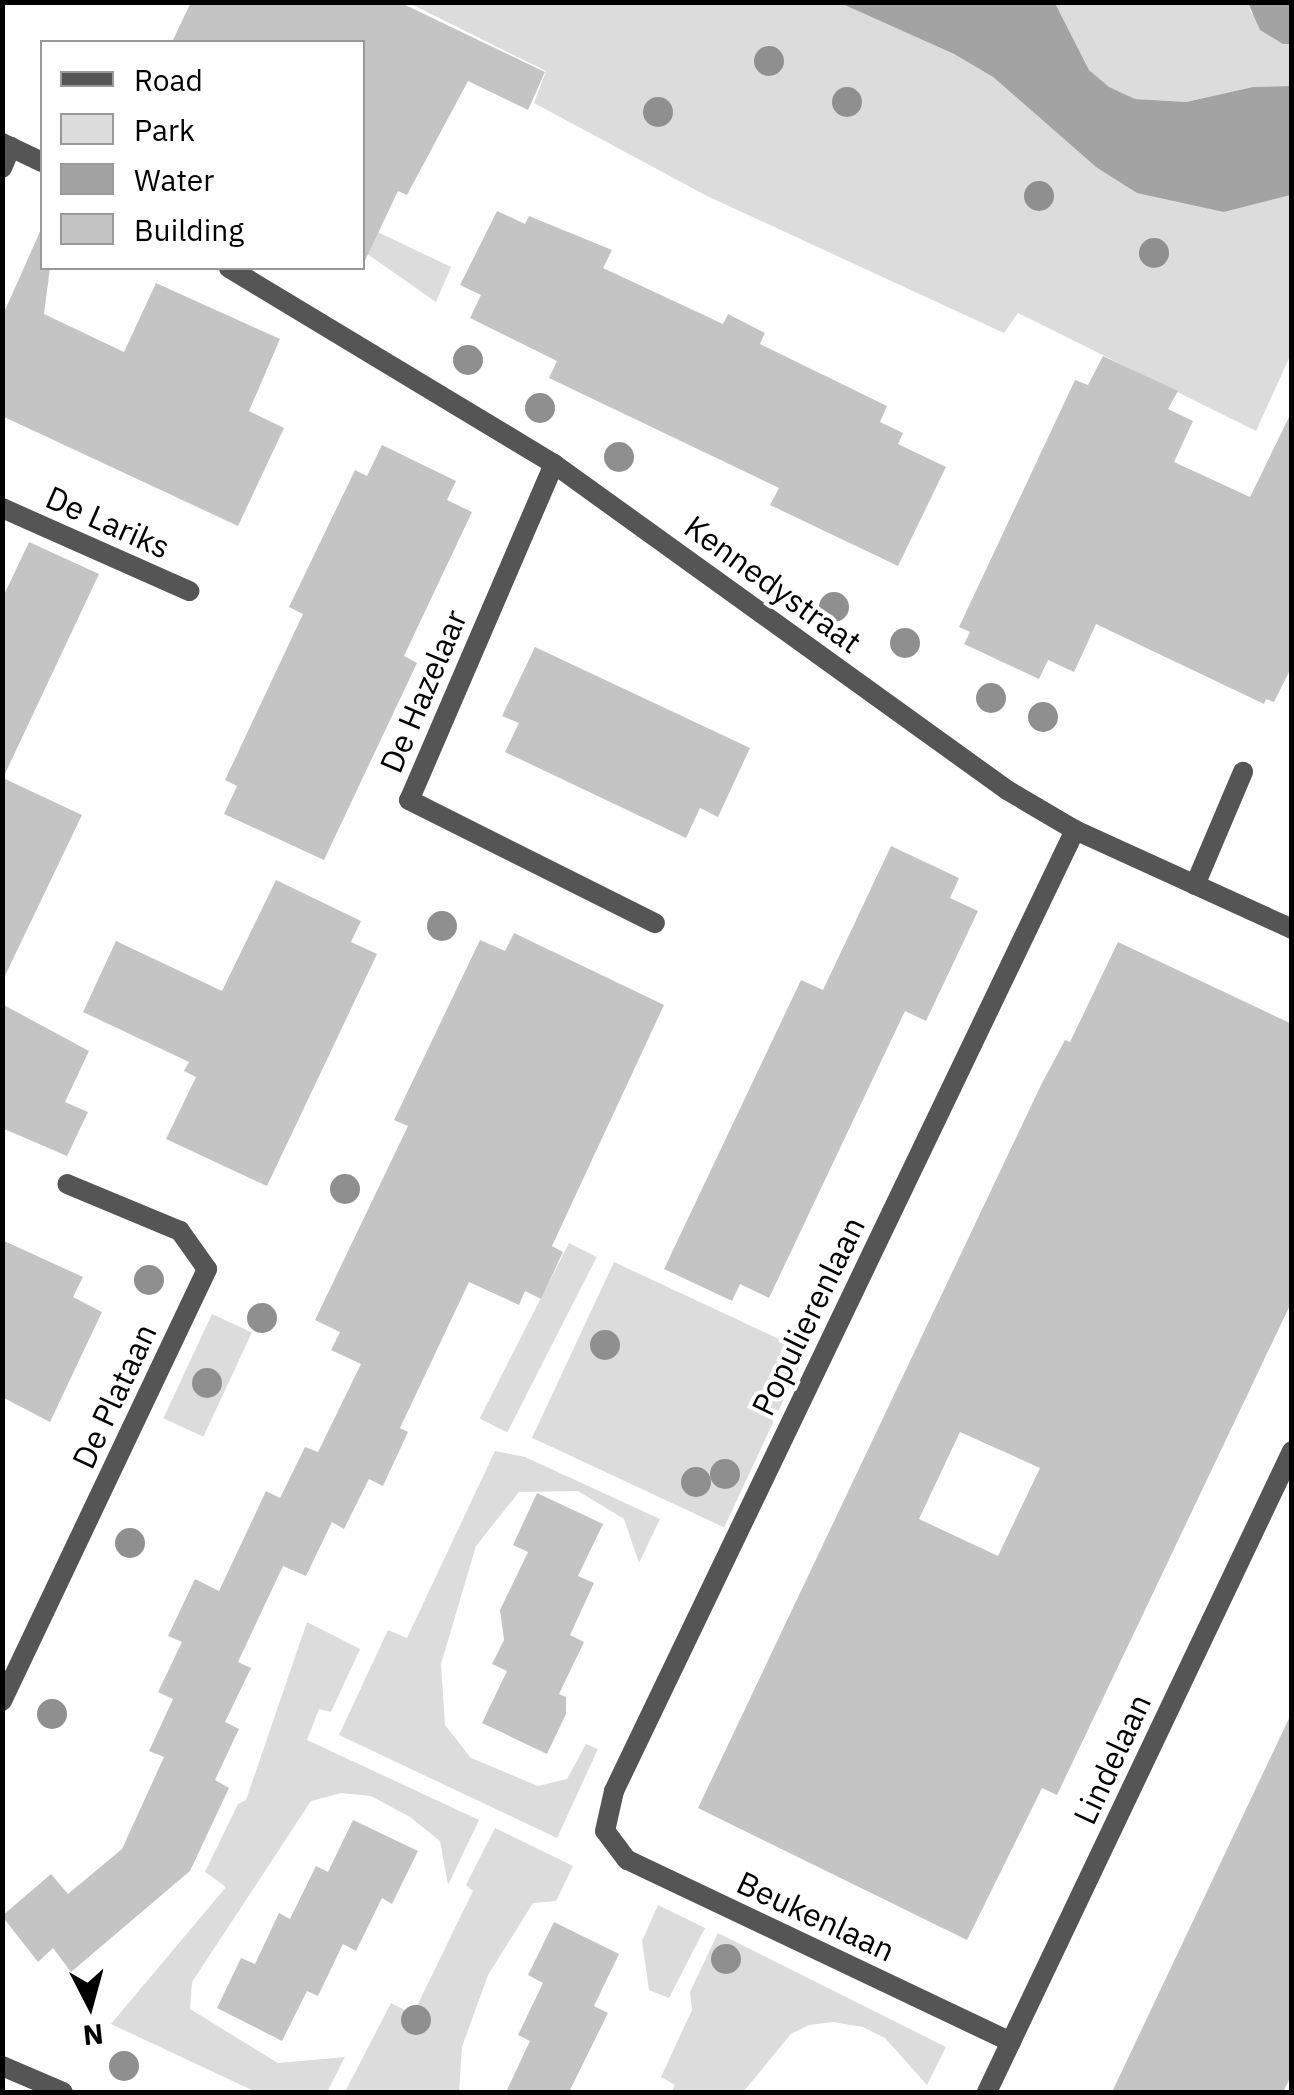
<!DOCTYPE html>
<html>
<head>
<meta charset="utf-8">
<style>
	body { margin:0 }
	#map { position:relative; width:1294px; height:2095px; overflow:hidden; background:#fff; font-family:"IBM Plex Sans",sans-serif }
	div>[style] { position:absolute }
	.green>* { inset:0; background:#dcdcdc; transform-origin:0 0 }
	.water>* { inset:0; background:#a3a3a3 }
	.building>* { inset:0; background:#c4c4c4 }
	.service>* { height:20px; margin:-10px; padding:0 10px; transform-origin:10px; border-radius:10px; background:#555 }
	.minor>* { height:20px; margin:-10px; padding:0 10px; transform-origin:10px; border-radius:10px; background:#555 }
	.trees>* { width:30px; height:30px; margin:-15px; border-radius:50%; background:#8f8f8f }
	span { translate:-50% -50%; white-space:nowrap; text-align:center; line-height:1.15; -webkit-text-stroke:8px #fff; paint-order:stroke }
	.street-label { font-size:32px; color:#000 }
	.frame { position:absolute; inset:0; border:5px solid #000; pointer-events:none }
	.legend { position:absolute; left:40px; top:40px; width:325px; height:230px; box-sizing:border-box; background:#fff; border:2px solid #999; margin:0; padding:12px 18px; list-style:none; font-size:30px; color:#000 }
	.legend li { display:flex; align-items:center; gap:20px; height:50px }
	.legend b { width:50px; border:2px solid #999 }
	.north { position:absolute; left:40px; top:1955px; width:100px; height:100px; -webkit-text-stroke:8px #fff; paint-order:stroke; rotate:174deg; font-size:28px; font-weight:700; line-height:40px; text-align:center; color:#000 }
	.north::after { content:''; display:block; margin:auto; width:35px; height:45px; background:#000; clip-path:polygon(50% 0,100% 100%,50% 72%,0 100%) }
</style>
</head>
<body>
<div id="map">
	<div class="green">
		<i style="clip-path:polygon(409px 3px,840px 3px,954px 54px,993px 77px,1096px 167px,1224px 212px,1291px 195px,1291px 354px,1256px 431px,1018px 313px,1004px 333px,707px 196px,534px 103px,546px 71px)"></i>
		<i style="clip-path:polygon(1055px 3px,1248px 3px,1251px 13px,1283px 44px,1291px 44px,1291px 86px,1253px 87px,1186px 102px,1135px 99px,1108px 87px,1089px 70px)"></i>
		<i style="clip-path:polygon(363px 225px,451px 267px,436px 302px,363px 251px)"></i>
		<i style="left:569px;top:1243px;width:31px;height:197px;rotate:27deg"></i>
		<i style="left:614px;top:1262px;width:212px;height:194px;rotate:25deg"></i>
		<i style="left:212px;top:1314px;width:44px;height:115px;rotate:25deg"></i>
		<i style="clip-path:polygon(495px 1451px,525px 1457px,660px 1519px,639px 1563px,624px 1519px,578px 1491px,519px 1492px,476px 1546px,441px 1664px,445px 1725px,471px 1758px,538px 1786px,567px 1779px,586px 1744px,598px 1749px,557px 1838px,339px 1735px,388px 1630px,407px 1638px)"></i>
		<i style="clip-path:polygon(307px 1622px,360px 1649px,331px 1712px,319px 1709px,307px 1740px,479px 1820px,448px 1885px,440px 1841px,410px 1817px,371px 1796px,341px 1793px,311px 1801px,192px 1982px,190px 2009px,278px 2063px,345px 2057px,327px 2092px,256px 2092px,111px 2024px,226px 1887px,205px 1872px,238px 1804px,246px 1800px)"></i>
		<i style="clip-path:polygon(495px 1828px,573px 1866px,556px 1901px,533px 1903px,488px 1975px,462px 2047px,459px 2092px,345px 2092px,391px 2003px,413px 2014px,473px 1891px,466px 1885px)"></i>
		<i style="clip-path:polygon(658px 1905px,705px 1928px,669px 1998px,649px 1990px,642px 1941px)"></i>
		<i style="clip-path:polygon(718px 1933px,946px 2047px,927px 2085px,885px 2038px,863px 2027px,833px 2022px,809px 2025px,791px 2034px,743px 2092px,672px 2092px,675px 2085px,661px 2077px,692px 2010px,690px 1992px)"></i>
	</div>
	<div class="water">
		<i style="clip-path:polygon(840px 3px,1055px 3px,1089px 70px,1109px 87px,1135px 99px,1186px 102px,1253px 87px,1291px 86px,1291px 195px,1224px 212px,1137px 193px,1096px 167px,993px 77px,954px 54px)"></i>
		<i style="clip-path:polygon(1248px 3px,1291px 3px,1291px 44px,1283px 44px,1260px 30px)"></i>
	</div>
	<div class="building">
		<i style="clip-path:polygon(191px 2px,399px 2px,545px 72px,528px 110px,468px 81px,407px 195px,398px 191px,362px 267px,362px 42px,172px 42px)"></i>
		<i style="clip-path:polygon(497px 211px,525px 224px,529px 216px,612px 250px,603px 268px,723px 324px,728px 314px,765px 333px,760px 344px,887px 406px,880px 422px,903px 433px,898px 444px,946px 467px,898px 566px,770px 505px,779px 488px,549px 378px,557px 361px,470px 318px,481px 295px,460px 285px)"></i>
		<i style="clip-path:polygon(42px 227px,42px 268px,50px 268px,44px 314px,124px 352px,156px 283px,280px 339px,249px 411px,284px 428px,238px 526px,2px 416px,2px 317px)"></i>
		<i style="clip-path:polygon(1103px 356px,1178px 391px,1168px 409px,1193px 421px,1174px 462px,1250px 497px,1292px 411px,1292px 666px,1274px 702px,1266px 699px,1264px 704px,1096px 624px,1074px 672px,1048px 660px,1039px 679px,964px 644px,970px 632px,959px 627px,1075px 380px,1088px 385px)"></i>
		<i style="clip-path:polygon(382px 445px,456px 481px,447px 500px,472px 512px,404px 656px,417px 663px,324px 860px,224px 814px,237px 786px,225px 780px,303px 614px,289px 607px,355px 470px,367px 476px)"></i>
		<i style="clip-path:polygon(29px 542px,99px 574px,3px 778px,82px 815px,2px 982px,2px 599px)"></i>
		<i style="clip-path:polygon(535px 647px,750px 748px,718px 817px,700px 808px,686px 838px,505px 752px,519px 723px,502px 716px)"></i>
		<i style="clip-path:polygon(891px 846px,959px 878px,950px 898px,978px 911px,926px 1021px,905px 1011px,769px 1298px,740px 1284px,732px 1301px,664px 1269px,801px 980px,823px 990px)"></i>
		<i style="clip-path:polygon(276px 880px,361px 921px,351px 942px,377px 954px,267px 1186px,166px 1139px,196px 1077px,184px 1071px,189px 1062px,83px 1012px,116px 941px,222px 991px)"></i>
		<i style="clip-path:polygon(514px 933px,664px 1005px,552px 1246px,563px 1252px,541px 1299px,525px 1291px,519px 1305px,469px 1282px,400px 1428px,408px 1432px,383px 1486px,369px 1479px,344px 1529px,332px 1522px,306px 1576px,283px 1566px,238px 1662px,251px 1668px,225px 1722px,239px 1729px,215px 1780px,229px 1788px,190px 1871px,71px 1972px,53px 1948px,38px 1962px,2px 1916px,51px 1874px,68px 1894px,122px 1849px,164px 1757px,149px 1751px,173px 1699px,158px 1692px,182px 1642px,168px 1636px,195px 1579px,219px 1591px,266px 1491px,280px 1498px,305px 1447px,318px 1452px,361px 1364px,331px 1350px,340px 1332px,315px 1320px,408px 1126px,394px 1120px,480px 940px,505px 951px)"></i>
		<i style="clip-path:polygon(evenodd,1118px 942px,1292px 1024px,1292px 1301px,1057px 1795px,1042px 1788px,967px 1940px,698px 1808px,1041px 1085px,1065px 1040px,1070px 1042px,1118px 942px,960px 1432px,1040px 1468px,998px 1556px,919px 1519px,960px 1432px)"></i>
		<i style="clip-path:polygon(2px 1004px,89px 1051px,65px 1102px,88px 1112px,67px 1156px,2px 1128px)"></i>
		<i style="clip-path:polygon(2px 1240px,83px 1277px,73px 1297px,102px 1312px,50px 1422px,2px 1397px)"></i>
		<i style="clip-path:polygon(537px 1493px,603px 1524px,578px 1576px,594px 1583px,570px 1635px,584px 1642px,559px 1694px,566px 1697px,566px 1714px,547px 1754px,482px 1723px,507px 1671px,492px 1664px,504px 1640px,500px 1610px,528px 1552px,513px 1545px)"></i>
		<i style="clip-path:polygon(1292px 1712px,1292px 2074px,1283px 2092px,1112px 2092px)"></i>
		<i style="clip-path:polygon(353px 1820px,418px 1851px,392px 1904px,382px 1898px,356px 1951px,343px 1944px,318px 1996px,307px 1991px,282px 2041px,217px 2008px,241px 1958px,255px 1964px,279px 1913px,290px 1919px,316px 1866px,328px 1872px)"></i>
		<i style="clip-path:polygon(554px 1922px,619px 1954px,594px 2006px,608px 2013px,569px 2092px,506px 2092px,530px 2041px,518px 2035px,543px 1983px,528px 1975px)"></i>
	</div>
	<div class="service">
		<i style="left:1195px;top:885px;width:123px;rotate:-67deg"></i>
	</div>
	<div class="minor">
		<i style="left:2px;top:143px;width:44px;rotate:25.4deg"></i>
		<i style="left:2px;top:168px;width:23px;rotate:-67deg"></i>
		<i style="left:229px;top:268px;width:380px;rotate:31.1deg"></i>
		<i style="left:554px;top:464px;width:558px;rotate:35.74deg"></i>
		<i style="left:1007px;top:790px;width:79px;rotate:30.5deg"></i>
		<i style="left:1075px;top:830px;width:239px;rotate:24.5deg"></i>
		<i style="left:554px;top:464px;width:366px;rotate:113.3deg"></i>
		<i style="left:409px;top:800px;width:275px;rotate:26.6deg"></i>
		<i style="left:2px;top:508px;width:205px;rotate:23.9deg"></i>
		<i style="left:2px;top:1701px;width:478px;rotate:-64.6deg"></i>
		<i style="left:207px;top:1269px;width:47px;rotate:-125.4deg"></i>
		<i style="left:180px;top:1231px;width:122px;rotate:-157.4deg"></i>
		<i style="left:1011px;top:2042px;width:425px;rotate:-154.6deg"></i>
		<i style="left:627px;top:1860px;width:36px;rotate:-127deg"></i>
		<i style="left:605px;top:1831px;width:41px;rotate:-77.3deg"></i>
		<i style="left:614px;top:1791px;width:1066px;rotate:-64.37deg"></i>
		<i style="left:2px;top:2066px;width:66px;rotate:23.1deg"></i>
		<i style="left:987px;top:2092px;width:710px;rotate:-64.55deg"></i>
	</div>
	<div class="trees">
		<i style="left:769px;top:61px"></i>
		<i style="left:847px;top:102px"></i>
		<i style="left:658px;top:112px"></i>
		<i style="left:1039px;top:196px"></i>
		<i style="left:1154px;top:253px"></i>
		<i style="left:468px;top:360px"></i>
		<i style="left:540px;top:408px"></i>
		<i style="left:619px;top:457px"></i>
		<i style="left:834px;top:607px"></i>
		<i style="left:905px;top:643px"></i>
		<i style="left:991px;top:698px"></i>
		<i style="left:1043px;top:717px"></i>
		<i style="left:442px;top:926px"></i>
		<i style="left:345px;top:1189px"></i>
		<i style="left:149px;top:1280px"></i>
		<i style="left:262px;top:1318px"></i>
		<i style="left:605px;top:1345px"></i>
		<i style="left:207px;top:1383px"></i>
		<i style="left:725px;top:1474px"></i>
		<i style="left:696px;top:1482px"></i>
		<i style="left:130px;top:1543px"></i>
		<i style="left:52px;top:1714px"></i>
		<i style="left:726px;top:1959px"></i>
		<i style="left:416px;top:2020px"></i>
		<i style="left:124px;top:2066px"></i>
	</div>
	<div class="street-label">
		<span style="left:108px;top:522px;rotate:24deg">De Lariks</span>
		<span style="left:773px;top:584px;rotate:36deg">Kennedystraat</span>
		<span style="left:423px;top:691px;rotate:-67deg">De Hazelaar</span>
		<span style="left:808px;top:1316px;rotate:-64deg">Populierenlaan</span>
		<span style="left:114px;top:1396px;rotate:-65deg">De Plataan</span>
		<span style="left:1112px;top:1759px;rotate:-65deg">Lindelaan</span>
		<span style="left:816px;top:1916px;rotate:25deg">Beukenlaan</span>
	</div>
	<div class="frame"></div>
	<ul class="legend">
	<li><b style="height:12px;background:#555"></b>Road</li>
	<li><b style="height:28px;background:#dcdcdc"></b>Park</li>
	<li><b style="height:28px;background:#a3a3a3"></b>Water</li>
	<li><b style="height:28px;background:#c4c4c4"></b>Building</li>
	</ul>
	<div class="north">N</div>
</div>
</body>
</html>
